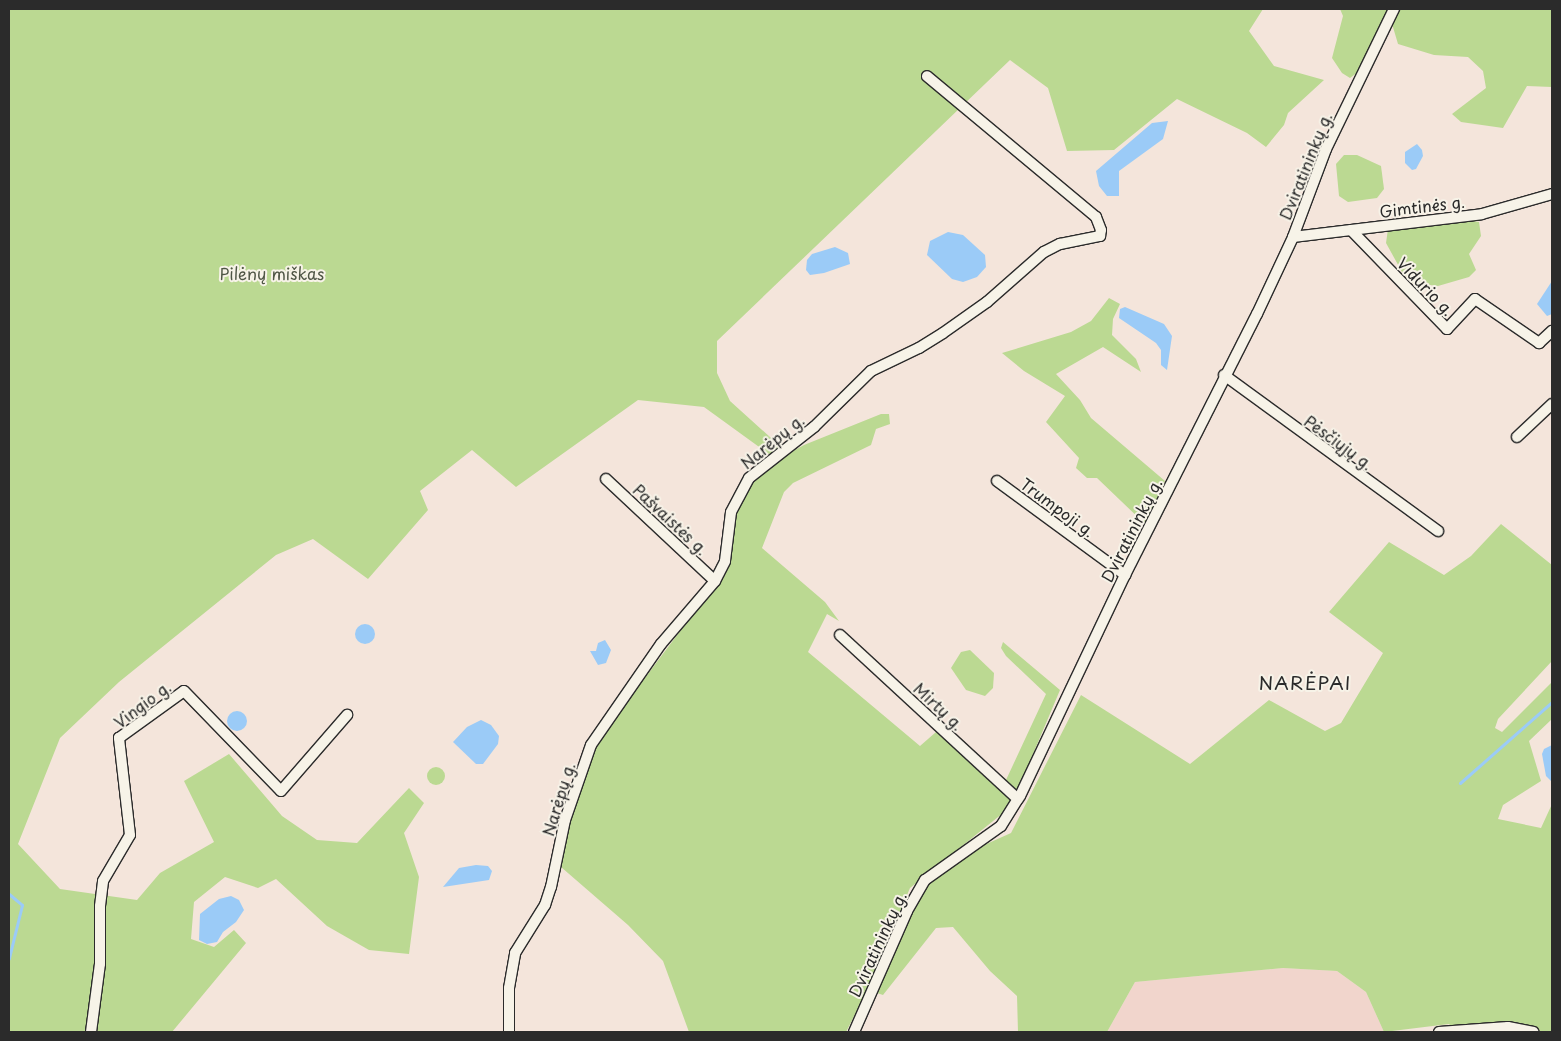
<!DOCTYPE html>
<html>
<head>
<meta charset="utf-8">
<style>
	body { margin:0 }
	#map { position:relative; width:1561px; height:1041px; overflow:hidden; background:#f4e5db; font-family:"Playpen Sans",sans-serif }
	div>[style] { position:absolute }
	.built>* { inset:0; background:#f1d5cc }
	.green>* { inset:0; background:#bbd992 }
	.round { border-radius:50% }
	.water>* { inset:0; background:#9bcbf7 }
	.stream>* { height:3px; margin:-1.5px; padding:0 1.5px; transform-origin:1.5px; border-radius:1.5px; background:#9bcbf7 }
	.roads { filter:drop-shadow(1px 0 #2b2b2b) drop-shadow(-1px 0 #2b2b2b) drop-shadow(0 1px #2b2b2b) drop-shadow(0 -1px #2b2b2b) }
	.minor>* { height:10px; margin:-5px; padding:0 5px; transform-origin:5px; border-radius:5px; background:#f7f3e8 }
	span { translate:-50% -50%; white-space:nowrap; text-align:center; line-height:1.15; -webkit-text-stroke:4px #f7f3e8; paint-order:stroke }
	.street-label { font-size:16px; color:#2b2b2b }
	.park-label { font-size:16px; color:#4f5645 }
	.quarter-label { font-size:19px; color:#2b2b2b; letter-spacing:1px }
	.frame { position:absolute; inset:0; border:10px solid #2b2b2b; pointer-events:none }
</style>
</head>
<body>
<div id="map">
	<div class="built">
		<i style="clip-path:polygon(1283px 968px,1337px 971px,1366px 992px,1384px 1032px,1107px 1032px,1135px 982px)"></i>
	</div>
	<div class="green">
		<i style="clip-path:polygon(9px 9px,1263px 9px,1249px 31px,1274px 66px,1324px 80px,1288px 113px,1284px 125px,1266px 147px,1247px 133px,1177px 99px,1114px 150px,1067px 151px,1048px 88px,1010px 60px,717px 341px,717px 373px,730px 401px,781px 447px,769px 454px,704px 407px,638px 400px,516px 487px,472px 450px,420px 491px,428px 510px,368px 579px,313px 539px,276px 555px,119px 682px,60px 738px,18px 844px,60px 889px,137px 900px,160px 873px,214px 842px,184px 781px,229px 754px,282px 816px,317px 840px,357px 843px,409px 788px,424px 803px,404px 833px,419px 877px,409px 954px,369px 950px,327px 926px,276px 879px,258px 888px,225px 877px,194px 902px,191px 939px,214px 947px,234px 930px,246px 943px,172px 1032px,9px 1032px)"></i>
		<i style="clip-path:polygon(1340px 9px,1388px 9px,1358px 72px,1350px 78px,1342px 73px,1332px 58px,1343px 16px)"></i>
		<i style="clip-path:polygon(1394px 9px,1552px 9px,1552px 87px,1527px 86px,1503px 128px,1461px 122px,1452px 114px,1486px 88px,1483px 71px,1468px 57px,1434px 55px,1398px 44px,1390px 17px)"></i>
		<i style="clip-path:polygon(1344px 155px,1357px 155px,1381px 166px,1384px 189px,1377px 198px,1348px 202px,1339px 196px,1336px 164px)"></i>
		<i style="clip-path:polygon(1460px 219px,1479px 222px,1481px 236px,1469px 254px,1476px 270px,1469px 277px,1438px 286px,1413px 283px,1402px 272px,1386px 243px,1388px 229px)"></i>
		<i style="clip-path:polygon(1109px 298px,1120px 304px,1113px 319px,1112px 335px,1136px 359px,1141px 372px,1103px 347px,1056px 374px,1080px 400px,1091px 418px,1165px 481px,1145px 524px,1097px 478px,1087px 478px,1076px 468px,1079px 458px,1046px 422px,1065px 396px,1024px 371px,1002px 353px,1071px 332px,1091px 321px)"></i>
		<i style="clip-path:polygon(881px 414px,889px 414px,890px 424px,876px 429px,871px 445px,793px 483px,784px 492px,762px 548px,825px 602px,839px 621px,827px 614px,808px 652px,920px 746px,936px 732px,941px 720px,1006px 780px,1046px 694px,1006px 656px,1001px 648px,1003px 642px,1060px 690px,1020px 785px,1003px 813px,910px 888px,866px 993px,846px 1032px,689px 1032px,663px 961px,628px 925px,561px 867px,569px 819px,586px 767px,602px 735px,726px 570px,738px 508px,752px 483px,771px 463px,804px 445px)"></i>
		<i style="clip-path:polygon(1501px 524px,1552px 565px,1552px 661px,1498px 719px,1495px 728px,1502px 732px,1552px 682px,1552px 719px,1529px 741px,1541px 781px,1503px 805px,1498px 819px,1541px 828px,1552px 804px,1552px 1032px,1456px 1032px,1449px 1024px,1384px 1032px,1366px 992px,1337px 971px,1283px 968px,1135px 982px,1107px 1032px,1018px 1032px,1017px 996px,990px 971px,953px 927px,936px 928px,883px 995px,874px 992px,923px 888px,973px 850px,1011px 833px,1081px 695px,1190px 764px,1269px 700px,1325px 731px,1341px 723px,1383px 653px,1329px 612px,1389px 542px,1444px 575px,1471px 556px)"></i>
		<i style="clip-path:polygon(970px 650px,994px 673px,993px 688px,985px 696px,966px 690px,951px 668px,961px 652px)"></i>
		<i class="round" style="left:427px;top:767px;width:18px;height:18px"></i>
	</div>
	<div class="water">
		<i style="clip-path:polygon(1168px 121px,1163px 139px,1119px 171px,1119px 196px,1107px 196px,1099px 186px,1096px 171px,1152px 123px)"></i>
		<i style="clip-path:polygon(1417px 144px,1422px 150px,1423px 156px,1416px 169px,1412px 170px,1405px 163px,1405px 152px)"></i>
		<i style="clip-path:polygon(948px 232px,963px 235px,985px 255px,986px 267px,977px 277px,963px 282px,952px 279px,927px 255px,930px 241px)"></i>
		<i style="clip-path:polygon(835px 247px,848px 253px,850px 264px,824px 273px,810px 275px,806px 270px,807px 260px,812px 254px)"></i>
		<i style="clip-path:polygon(1552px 281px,1552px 314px,1547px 316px,1537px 304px)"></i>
		<i style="clip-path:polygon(1125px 307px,1164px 324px,1172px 336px,1167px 370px,1161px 365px,1161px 350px,1156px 343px,1119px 318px,1120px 309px)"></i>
		<i class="round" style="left:355px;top:624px;width:20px;height:20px"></i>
		<i style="clip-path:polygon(605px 640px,611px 650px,606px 663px,598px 665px,590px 651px,596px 651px,598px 643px)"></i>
		<i class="round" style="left:227px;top:711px;width:20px;height:20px"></i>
		<i style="clip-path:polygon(481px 720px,491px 725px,499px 736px,498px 744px,483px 764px,476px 764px,453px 742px,467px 727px)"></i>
		<i style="clip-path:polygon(1552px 745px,1552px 782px,1546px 776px,1542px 754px,1544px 749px)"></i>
		<i style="clip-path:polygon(476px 865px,488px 866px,492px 871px,489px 880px,443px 887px,459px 868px)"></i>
		<i style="clip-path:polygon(231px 896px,239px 900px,244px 910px,236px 922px,223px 932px,217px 942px,207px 944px,199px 940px,200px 914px,219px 899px)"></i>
	</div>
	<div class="stream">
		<i style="left:1460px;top:783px;width:123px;rotate:-41.4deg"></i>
		<i style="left:9px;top:894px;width:17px;rotate:40deg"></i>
		<i style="left:22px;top:905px;width:55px;rotate:103.8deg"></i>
	</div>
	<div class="roads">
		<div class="minor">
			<i style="left:1351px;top:230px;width:138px;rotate:45.9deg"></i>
			<i style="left:1447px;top:329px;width:41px;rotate:-47deg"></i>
			<i style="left:1475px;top:299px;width:78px;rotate:34.5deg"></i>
			<i style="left:1539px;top:343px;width:18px;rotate:-43deg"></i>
			<i style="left:1293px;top:237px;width:190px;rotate:-6.9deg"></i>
			<i style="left:1482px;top:214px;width:73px;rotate:-15.9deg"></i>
			<i style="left:1224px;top:375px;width:265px;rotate:36.1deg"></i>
			<i style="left:1517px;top:437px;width:48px;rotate:-43.3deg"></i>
			<i style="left:606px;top:479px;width:149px;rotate:43.1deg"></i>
			<i style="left:997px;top:481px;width:159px;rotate:36.3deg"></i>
			<i style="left:840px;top:635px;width:242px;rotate:42.7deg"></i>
			<i style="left:91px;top:1032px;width:69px;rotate:-82.5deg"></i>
			<i style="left:100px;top:964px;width:58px;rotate:-90deg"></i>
			<i style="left:100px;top:906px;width:25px;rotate:-83deg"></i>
			<i style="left:103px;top:881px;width:53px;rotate:-59.6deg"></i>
			<i style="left:130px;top:835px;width:98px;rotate:-96.5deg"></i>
			<i style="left:119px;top:738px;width:80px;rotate:-35.9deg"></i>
			<i style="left:184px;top:691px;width:139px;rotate:45.9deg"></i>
			<i style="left:281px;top:791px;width:101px;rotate:-49deg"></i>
			<i style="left:509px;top:1032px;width:44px;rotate:-90deg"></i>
			<i style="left:509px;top:988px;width:36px;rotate:-80deg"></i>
			<i style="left:515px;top:953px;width:57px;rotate:-58deg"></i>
			<i style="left:545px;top:905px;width:19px;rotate:-72deg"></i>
			<i style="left:551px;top:887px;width:68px;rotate:-78.2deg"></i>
			<i style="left:565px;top:820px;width:79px;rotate:-70.9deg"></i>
			<i style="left:591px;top:745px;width:123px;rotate:-55.3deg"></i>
			<i style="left:661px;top:644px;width:83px;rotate:-49.4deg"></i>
			<i style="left:715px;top:581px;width:22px;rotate:-63deg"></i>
			<i style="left:725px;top:561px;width:49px;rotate:-83deg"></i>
			<i style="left:731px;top:512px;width:38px;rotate:-62deg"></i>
			<i style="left:749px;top:478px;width:83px;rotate:-38.1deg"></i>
			<i style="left:814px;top:427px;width:80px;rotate:-44.5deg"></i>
			<i style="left:871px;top:371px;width:53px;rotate:-25.6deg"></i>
			<i style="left:919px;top:348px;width:28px;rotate:-32deg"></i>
			<i style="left:943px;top:333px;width:54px;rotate:-35.2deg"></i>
			<i style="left:987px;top:302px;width:76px;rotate:-41.3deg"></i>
			<i style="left:1044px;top:252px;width:18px;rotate:-27deg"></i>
			<i style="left:1060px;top:244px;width:41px;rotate:-11.3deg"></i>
			<i style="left:1100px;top:236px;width:6px;rotate:-81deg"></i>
			<i style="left:1101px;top:230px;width:14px;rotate:-111deg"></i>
			<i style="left:1096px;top:217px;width:220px;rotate:-140.2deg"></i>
			<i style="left:854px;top:1032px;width:132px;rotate:-66.3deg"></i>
			<i style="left:907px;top:911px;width:36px;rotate:-60deg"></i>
			<i style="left:925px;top:880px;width:93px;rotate:-35.4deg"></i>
			<i style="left:1001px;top:826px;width:36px;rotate:-58deg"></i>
			<i style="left:1020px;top:796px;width:245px;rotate:-64.6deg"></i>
			<i style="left:1125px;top:575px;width:292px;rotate:-63.2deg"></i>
			<i style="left:1257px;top:314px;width:85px;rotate:-64.9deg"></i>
			<i style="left:1293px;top:237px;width:94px;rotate:-69.4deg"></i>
			<i style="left:1326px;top:149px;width:156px;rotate:-64.1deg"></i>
			<i style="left:1439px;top:1032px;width:69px;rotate:-4.1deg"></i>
			<i style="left:1508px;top:1027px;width:26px;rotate:11deg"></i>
		</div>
	</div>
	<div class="street-label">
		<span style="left:1305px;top:166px;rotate:-68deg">Dviratininkų g.</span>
		<span style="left:1422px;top:206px;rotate:-7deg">Gimtinės g.</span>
		<span style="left:1426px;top:286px;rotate:46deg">Vidurio g.</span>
		<span style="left:772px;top:441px;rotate:-39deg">Narėpų g.</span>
		<span style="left:1339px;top:442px;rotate:36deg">Pėsčiųjų g.</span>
		<span style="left:1058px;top:507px;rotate:36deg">Trumpoji g.</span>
		<span style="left:671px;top:519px;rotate:43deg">Pašvaistės g.</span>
		<span style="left:1131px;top:530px;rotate:-63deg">Dviratininkų g.</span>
		<span style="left:142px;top:704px;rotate:-37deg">Vingio g.</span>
		<span style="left:939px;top:706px;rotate:43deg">Mirtų g.</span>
		<span style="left:558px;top:799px;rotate:-73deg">Narėpų g.</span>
		<span style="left:877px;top:944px;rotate:-65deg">Dviratininkų g.</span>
	</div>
	<div class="park-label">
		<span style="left:272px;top:273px">Pilėnų miškas</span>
	</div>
	<div class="quarter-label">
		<span style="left:1305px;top:683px">NARĖPAI</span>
	</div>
	<div class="frame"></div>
</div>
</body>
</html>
